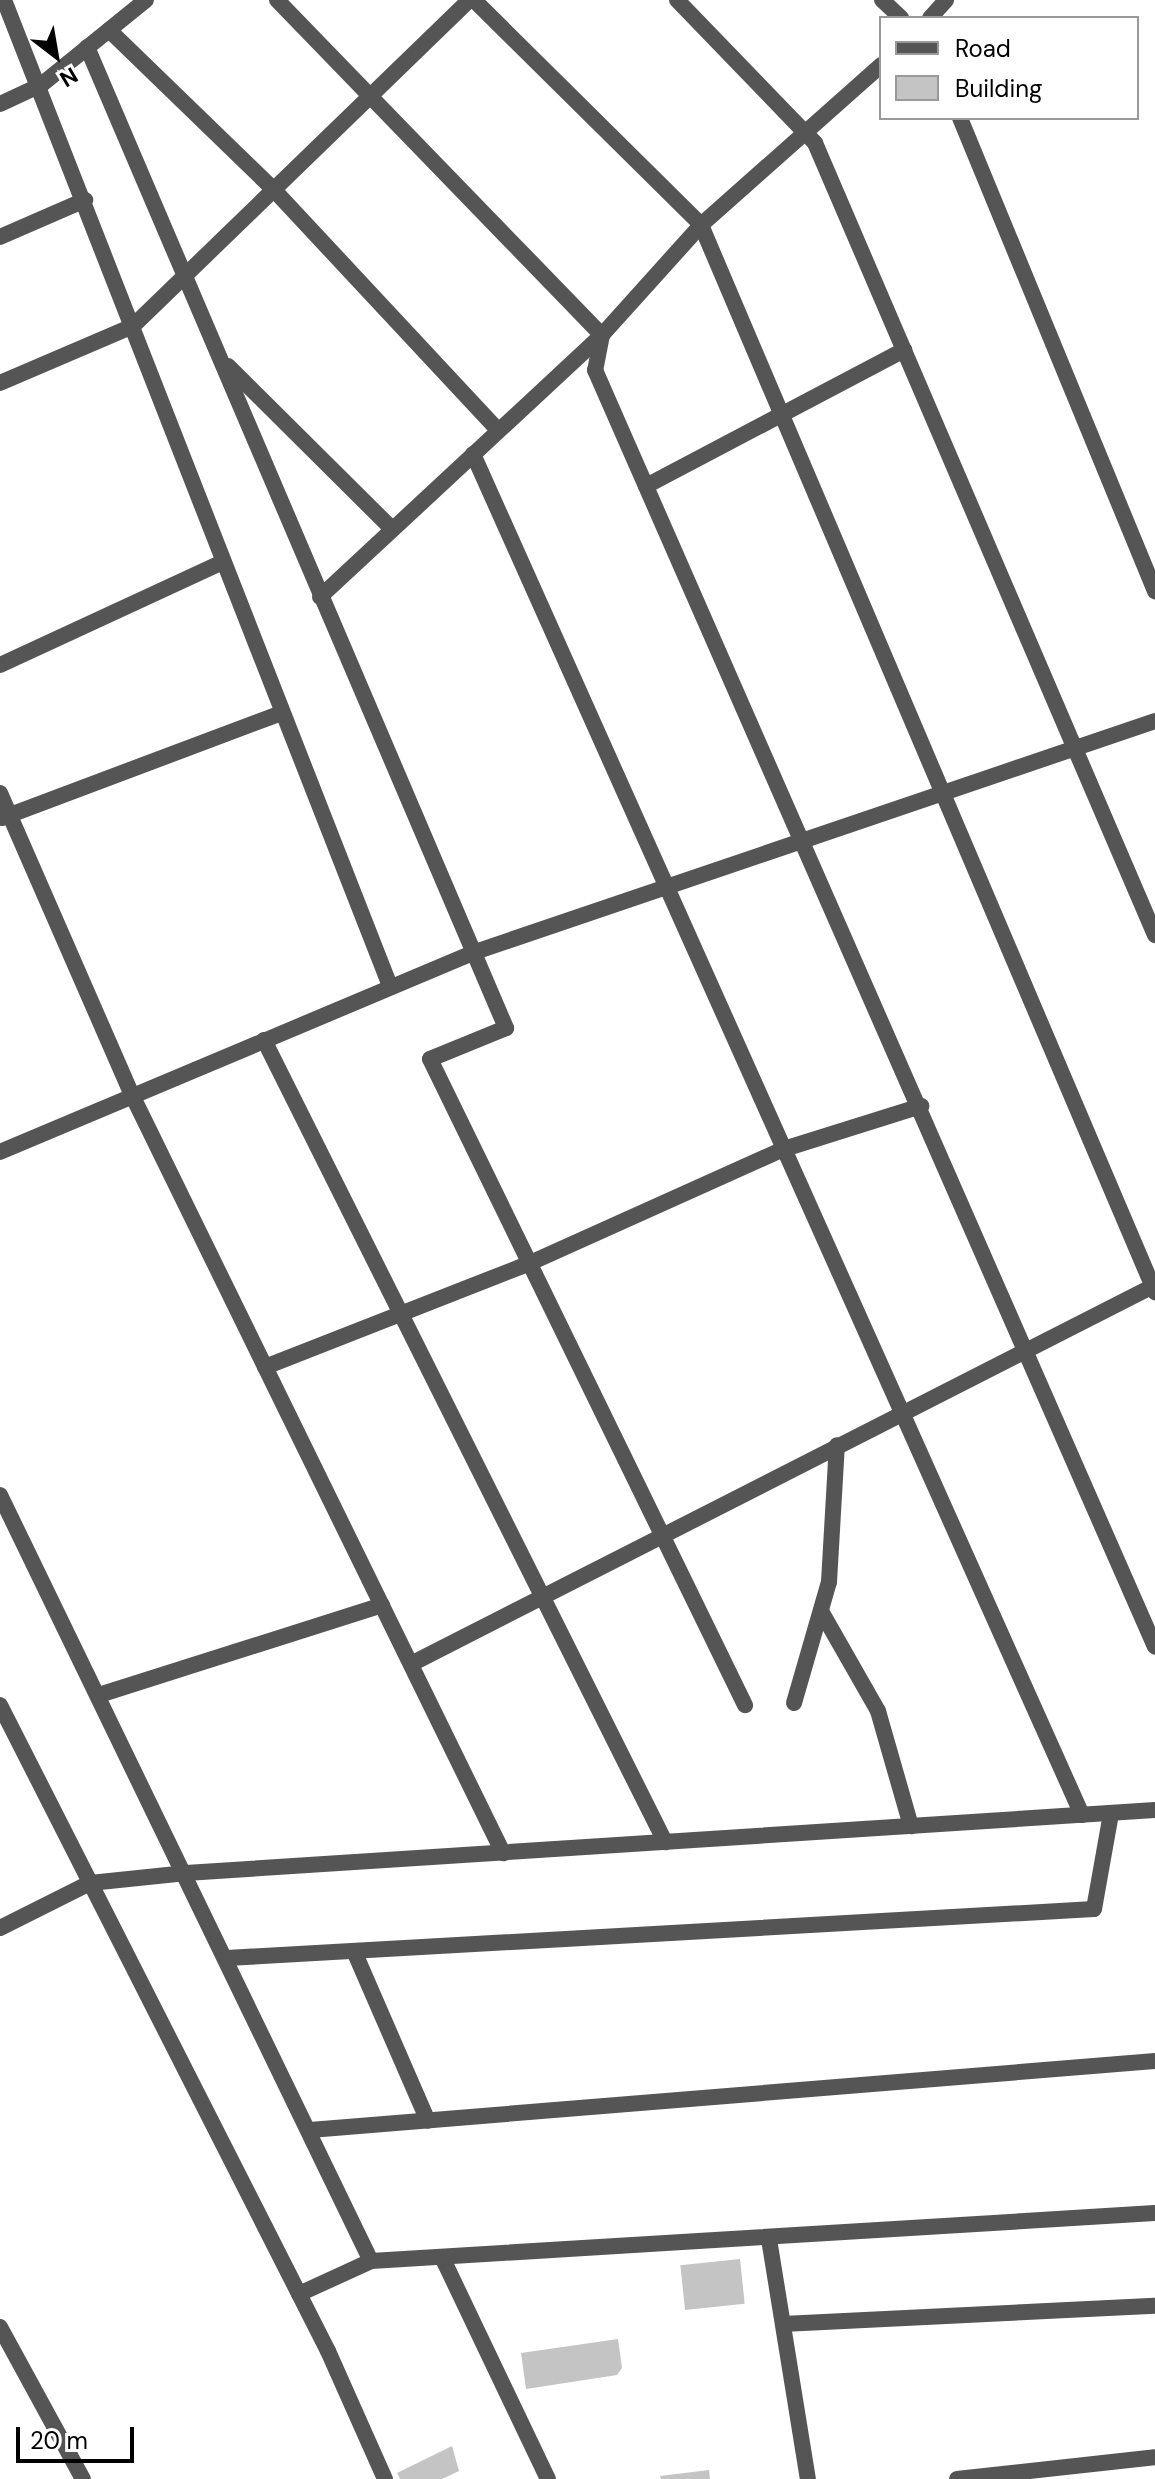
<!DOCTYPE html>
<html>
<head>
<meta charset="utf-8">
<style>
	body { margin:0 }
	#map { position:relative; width:1155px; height:2479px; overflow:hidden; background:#fff; font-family:"DM Sans",sans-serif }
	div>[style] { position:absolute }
	.building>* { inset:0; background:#c4c4c4; transform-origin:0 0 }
	.street>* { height:16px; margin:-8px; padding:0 8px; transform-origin:8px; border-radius:8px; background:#555 }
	span { translate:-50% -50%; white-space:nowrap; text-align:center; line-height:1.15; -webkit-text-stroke:6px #fff; paint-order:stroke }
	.legend { position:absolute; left:879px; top:16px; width:260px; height:104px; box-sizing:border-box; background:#fff; border:2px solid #999; margin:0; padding:10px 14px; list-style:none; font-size:24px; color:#000 }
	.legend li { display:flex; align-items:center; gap:16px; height:40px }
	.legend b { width:40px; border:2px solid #999 }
	.north { position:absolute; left:16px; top:16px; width:80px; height:80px; -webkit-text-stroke:6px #fff; paint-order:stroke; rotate:149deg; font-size:22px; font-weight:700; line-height:32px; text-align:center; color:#000 }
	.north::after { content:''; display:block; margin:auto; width:28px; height:36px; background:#000; clip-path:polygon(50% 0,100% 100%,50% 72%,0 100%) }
	.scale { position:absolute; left:16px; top:2427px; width:118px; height:36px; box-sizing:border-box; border:4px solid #000; border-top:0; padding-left:10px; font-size:24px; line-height:28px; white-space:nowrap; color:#000; -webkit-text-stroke:6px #fff; paint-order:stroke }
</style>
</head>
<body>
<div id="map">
	<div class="building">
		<i style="left:740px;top:2259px;width:45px;height:60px;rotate:84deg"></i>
		<i style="clip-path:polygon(618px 2339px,622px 2368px,617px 2375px,526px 2389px,521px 2353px)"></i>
		<i style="clip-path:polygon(452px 2446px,459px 2471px,442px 2479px,400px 2479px,397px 2473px)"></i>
		<i style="clip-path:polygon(709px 2470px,710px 2479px,661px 2479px,660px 2476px)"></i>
	</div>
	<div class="street">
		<i style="left:4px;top:0;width:1059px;rotate:68.62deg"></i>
		<i style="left:277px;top:0;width:467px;rotate:45.9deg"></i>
		<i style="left:602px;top:335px;width:36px;rotate:101deg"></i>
		<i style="left:595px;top:370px;width:1394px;rotate:66.32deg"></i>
		<i style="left:474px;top:0;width:320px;rotate:44.7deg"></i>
		<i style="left:701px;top:225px;width:1160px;rotate:66.95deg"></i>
		<i style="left:677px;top:0;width:199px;rotate:46deg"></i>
		<i style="left:815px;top:143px;width:862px;rotate:66.77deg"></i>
		<i style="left:882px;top:0;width:26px;rotate:43deg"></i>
		<i style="left:930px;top:18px;width:24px;rotate:-48deg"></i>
		<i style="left:109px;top:30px;width:231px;rotate:44.1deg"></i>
		<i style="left:275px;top:191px;width:327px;rotate:47deg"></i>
		<i style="left:87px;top:47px;width:1067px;rotate:66.87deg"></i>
		<i style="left:506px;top:1028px;width:82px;rotate:157.8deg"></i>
		<i style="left:430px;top:1059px;width:719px;rotate:64.01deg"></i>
		<i style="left:0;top:104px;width:45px;rotate:-24.9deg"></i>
		<i style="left:41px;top:85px;width:135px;rotate:-39deg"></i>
		<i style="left:960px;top:118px;width:512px;rotate:67.6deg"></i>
		<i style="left:0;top:237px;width:93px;rotate:-23.5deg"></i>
		<i style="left:228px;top:366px;width:231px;rotate:44.8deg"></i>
		<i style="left:0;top:383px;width:145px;rotate:-23.2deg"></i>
		<i style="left:133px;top:326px;width:468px;rotate:-44.1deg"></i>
		<i style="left:473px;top:454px;width:1491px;rotate:65.89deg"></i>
		<i style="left:646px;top:486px;width:292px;rotate:-27.8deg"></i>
		<i style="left:320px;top:597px;width:385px;rotate:-42.9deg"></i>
		<i style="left:602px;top:335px;width:148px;rotate:-48deg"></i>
		<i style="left:701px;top:225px;width:241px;rotate:-41.6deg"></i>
		<i style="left:0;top:665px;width:246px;rotate:-24.8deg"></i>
		<i style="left:0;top:793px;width:332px;rotate:66.4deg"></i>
		<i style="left:133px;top:1097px;width:842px;rotate:63.92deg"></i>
		<i style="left:2px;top:818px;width:298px;rotate:-20.6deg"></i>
		<i style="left:264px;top:1040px;width:897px;rotate:63.43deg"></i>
		<i style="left:0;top:1152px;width:515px;rotate:-22.83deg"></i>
		<i style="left:475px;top:952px;width:718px;rotate:-18.76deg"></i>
		<i style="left:265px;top:1367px;width:285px;rotate:-21.4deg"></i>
		<i style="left:530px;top:1263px;width:278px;rotate:-24.2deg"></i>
		<i style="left:784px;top:1149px;width:144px;rotate:-17.4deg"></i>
		<i style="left:0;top:1495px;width:851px;rotate:64.16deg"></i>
		<i style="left:821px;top:1611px;width:115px;rotate:60.3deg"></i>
		<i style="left:878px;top:1711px;width:120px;rotate:74deg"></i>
		<i style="left:411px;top:1664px;width:835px;rotate:-26.99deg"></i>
		<i style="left:99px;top:1695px;width:297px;rotate:-17.6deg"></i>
		<i style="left:794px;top:1703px;width:126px;rotate:-73.9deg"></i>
		<i style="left:829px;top:1582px;width:137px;rotate:-86.7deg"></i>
		<i style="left:0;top:1705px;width:724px;rotate:63.08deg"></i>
		<i style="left:328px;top:2351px;width:140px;rotate:66deg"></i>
		<i style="left:0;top:1928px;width:101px;rotate:-26.6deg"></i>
		<i style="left:90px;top:1883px;width:97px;rotate:-5.9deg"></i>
		<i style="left:186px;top:1873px;width:971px;rotate:-3.72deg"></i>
		<i style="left:354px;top:1951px;width:185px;rotate:66.5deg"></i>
		<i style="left:227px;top:1958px;width:868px;rotate:-3.23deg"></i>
		<i style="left:1094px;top:1909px;width:97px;rotate:-79.9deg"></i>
		<i style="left:310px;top:2130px;width:848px;rotate:-4.67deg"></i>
		<i style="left:769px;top:2239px;width:243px;rotate:80.8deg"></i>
		<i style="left:442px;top:2257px;width:246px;rotate:64.5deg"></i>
		<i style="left:299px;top:2294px;width:79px;rotate:-24.6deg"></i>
		<i style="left:371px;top:2261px;width:785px;rotate:-3.5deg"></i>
		<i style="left:783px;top:2324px;width:372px;rotate:-2.8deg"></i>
		<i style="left:0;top:2327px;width:173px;rotate:61.4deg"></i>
		<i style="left:957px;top:2479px;width:199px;rotate:-6.3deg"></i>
	</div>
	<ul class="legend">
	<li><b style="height:10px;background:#555"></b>Road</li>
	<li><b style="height:22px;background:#c4c4c4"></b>Building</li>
	</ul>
	<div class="north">N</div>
	<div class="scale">20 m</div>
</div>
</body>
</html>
